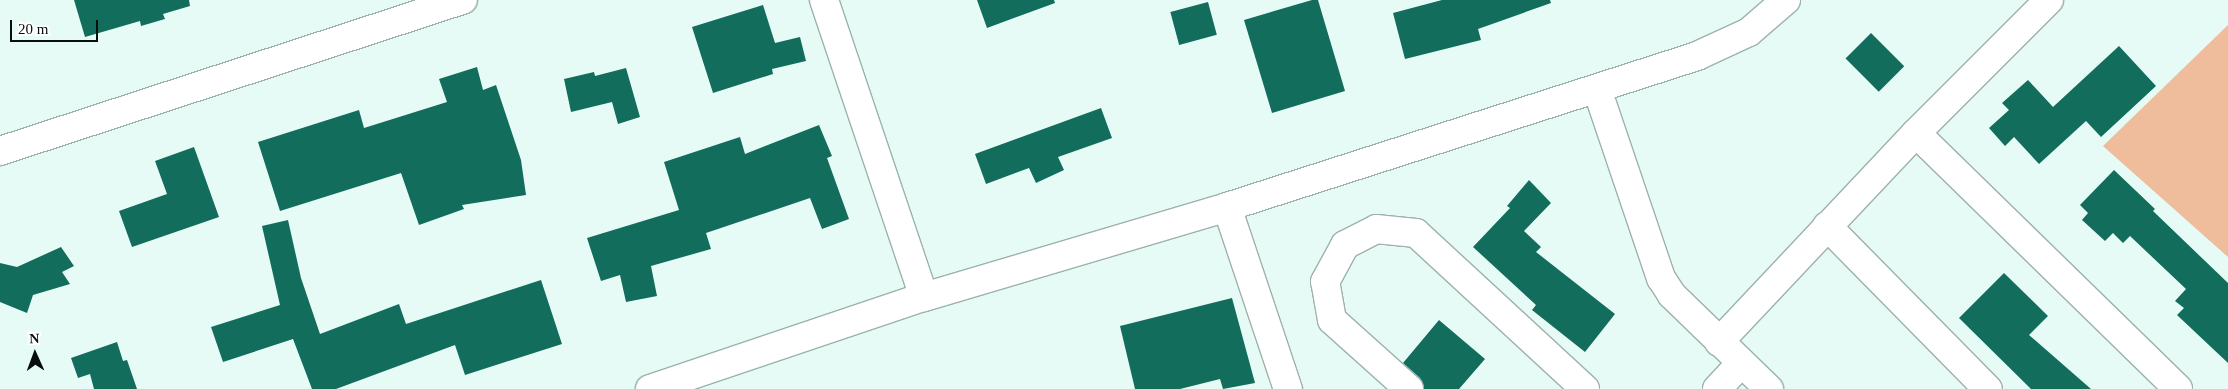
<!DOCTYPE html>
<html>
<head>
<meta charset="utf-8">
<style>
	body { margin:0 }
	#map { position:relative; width:2228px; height:389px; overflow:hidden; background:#e6fbf5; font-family:"Times New Roman",serif }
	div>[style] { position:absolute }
	.green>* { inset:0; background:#efbc9c }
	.building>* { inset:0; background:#126d5c; transform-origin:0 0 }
	.roads { filter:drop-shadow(1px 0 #9db2ac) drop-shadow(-1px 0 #9db2ac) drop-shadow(0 1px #9db2ac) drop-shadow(0 -1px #9db2ac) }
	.minor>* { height:28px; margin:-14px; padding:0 14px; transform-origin:14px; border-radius:14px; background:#fff }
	span { translate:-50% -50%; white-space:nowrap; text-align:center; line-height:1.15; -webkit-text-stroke:4.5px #fff; paint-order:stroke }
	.north { position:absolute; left:10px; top:329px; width:50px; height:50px; -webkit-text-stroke:4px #fff; paint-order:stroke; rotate:358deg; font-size:14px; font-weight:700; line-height:20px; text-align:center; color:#070e0c }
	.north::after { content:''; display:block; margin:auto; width:18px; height:22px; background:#070e0c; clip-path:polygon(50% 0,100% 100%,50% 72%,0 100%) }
	.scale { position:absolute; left:10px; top:20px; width:88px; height:22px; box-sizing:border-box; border:2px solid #070e0c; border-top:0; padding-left:6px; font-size:15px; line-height:18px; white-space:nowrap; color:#070e0c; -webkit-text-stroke:4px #fff; paint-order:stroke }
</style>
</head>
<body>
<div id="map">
	<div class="green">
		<i style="clip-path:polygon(2228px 25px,2228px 257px,2103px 146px)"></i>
	</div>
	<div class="building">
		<i style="clip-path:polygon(74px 0,189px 0,190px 6px,163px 14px,165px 19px,141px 26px,140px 21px,85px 37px)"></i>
		<i style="clip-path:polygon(977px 0,1054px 0,1055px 3px,987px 28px)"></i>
		<i style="clip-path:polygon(1312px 0,1318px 0,1345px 91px,1272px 113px,1244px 20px)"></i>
		<i style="clip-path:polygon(1442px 0,1550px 0,1551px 3px,1478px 29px,1481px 40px,1405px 59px,1393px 13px)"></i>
		<i style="left:1208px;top:2px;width:34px;height:39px;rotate:75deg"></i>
		<i style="clip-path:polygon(763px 5px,775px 43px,800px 37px,806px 61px,772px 69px,773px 74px,713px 93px,692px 27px)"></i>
		<i style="left:1871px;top:33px;width:47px;height:36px;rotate:45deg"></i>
		<i style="clip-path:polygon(2119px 46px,2156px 86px,2101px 137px,2086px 121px,2039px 164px,2014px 137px,2005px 146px,1989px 128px,2009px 110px,2002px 103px,2028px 80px,2053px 107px)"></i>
		<i style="clip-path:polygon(477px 67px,483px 90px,496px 85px,521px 160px,526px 195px,462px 205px,464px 209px,419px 225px,401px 173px,280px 211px,258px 142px,359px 110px,364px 128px,447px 102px,439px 79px)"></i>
		<i style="clip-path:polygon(626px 68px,640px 117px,618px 124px,612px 102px,571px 112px,564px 79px,594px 72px,595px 76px)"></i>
		<i style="clip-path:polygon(1101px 108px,1112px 138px,1058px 157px,1064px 170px,1036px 183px,1029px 168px,986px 184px,975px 154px)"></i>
		<i style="clip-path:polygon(819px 125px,832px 156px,827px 158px,849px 219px,822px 229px,810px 198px,706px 233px,711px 249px,651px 266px,657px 296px,626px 302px,620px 275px,601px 281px,587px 238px,679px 210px,664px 162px,740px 137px,745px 154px)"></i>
		<i style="clip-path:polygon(194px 147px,219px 217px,132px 247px,119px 211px,167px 194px,155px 161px)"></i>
		<i style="clip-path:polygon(2114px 170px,2155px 209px,2153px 211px,2228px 283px,2228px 363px,2177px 315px,2184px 308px,2175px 301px,2186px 289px,2130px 236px,2123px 243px,2113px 233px,2105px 241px,2082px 220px,2088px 213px,2080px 205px)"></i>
		<i style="clip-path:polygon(1529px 180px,1551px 203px,1524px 231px,1541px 247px,1536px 252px,1615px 314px,1585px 352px,1532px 310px,1536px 305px,1473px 247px,1510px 208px,1507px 206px)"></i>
		<i style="clip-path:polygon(288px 220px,301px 278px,320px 334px,399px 304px,406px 324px,541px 280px,562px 344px,465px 375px,455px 345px,336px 389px,312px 389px,293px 339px,223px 362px,211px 327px,280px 305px,262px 226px)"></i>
		<i style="clip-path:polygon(61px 247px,74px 266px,62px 272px,70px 284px,33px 295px,27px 313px,0 302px,0 263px,17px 267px)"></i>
		<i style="clip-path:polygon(2004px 273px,2048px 316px,2029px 335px,2091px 389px,2031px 389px,1959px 318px)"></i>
		<i style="clip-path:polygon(1232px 298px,1255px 383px,1223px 389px,1220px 379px,1180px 389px,1135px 389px,1120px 326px)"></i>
		<i style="clip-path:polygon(1439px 320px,1485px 359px,1459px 389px,1424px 389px,1420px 378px,1403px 363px)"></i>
		<i style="clip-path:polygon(117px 342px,123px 361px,127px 360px,137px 389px,94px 389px,90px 374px,78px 378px,71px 358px)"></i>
	</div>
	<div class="roads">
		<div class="minor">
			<i style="left:824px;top:0;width:313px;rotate:71.4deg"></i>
			<i style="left:1597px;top:89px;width:200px;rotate:71.3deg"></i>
			<i style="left:1661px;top:278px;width:20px;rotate:57deg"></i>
			<i style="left:1672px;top:295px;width:135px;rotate:44.1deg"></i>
			<i style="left:1916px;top:133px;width:366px;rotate:44.3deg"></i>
			<i style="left:0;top:151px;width:487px;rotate:-18.1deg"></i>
			<i style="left:1227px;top:207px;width:192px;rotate:71.5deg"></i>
			<i style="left:1827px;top:226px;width:229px;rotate:45.4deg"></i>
			<i style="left:1719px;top:342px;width:287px;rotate:-46.7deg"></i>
			<i style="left:1916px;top:133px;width:188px;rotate:-45deg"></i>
			<i style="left:650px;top:389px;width:289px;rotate:-18.6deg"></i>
			<i style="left:924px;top:297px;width:316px;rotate:-16.5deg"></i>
			<i style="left:1227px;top:207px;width:494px;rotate:-17.8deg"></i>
			<i style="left:1697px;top:56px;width:57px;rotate:-24.8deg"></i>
			<i style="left:1749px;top:32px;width:49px;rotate:-40.9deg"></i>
			<i style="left:1409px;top:389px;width:103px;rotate:-138.1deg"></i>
			<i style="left:1332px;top:320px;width:39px;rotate:-100deg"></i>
			<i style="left:1325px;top:282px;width:42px;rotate:-61.6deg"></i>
			<i style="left:1345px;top:245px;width:35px;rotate:-27deg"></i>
			<i style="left:1376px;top:229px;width:40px;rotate:5.7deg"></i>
			<i style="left:1416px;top:233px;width:230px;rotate:42.7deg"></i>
			<i style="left:1717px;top:389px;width:35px;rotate:-47deg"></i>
		</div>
	</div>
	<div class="north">N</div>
	<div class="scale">20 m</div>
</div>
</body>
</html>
